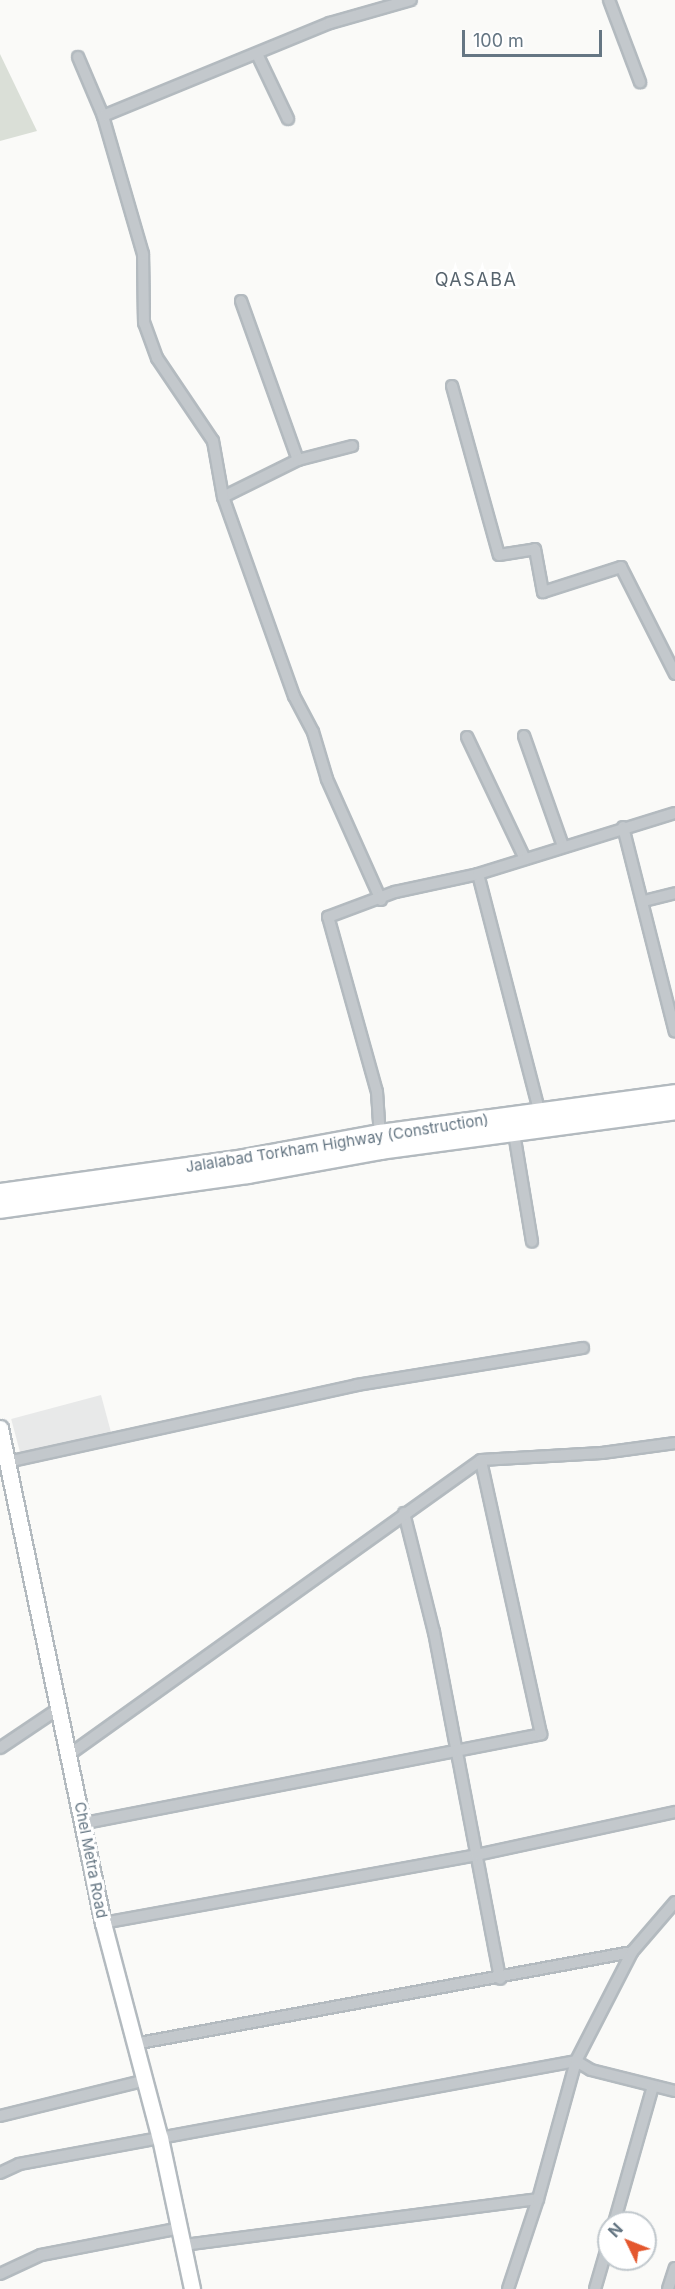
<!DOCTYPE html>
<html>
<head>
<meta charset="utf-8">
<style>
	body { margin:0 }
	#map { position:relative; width:675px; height:2289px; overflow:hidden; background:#fafaf8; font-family:Inter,sans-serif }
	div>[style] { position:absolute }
	.built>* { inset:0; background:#e8e9e9; transform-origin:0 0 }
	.green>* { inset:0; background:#dadfd7 }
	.roads { filter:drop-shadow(2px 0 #b3babf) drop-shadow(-2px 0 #b3babf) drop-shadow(0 2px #b3babf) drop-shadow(0 -2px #b3babf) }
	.street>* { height:10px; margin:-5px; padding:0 5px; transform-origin:5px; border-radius:5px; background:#c3c8cc }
	.secondary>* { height:15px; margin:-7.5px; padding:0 7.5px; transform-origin:7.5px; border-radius:7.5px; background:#fff }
	.highway>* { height:18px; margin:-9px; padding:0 9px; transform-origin:9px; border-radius:9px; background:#fff }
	span { translate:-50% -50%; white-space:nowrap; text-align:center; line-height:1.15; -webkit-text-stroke:6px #fff; paint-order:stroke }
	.street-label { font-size:15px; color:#657683 }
	.quarter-label { font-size:18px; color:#57646e; letter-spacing:1.5px }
	.north { position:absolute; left:597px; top:2211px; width:60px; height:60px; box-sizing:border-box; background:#fff; border:2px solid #c1c8cd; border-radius:50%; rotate:313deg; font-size:16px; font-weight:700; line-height:24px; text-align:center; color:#657683 }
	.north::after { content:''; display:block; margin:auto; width:21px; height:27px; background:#e4572e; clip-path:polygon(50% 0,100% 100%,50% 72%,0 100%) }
	.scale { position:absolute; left:462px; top:30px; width:140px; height:27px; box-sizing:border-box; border:3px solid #657683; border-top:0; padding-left:8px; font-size:18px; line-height:21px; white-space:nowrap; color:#657683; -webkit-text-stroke:4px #fff; paint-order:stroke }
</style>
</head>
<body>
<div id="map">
	<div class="built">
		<i style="left:101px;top:1395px;width:41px;height:93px;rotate:75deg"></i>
	</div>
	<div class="green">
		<i style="clip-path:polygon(0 54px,37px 131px,0 141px)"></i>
	</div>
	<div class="roads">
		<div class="street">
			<i style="left:609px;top:0;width:88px;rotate:69.3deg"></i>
			<i style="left:257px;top:54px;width:72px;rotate:64.5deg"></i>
			<i style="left:78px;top:57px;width:64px;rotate:67deg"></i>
			<i style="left:241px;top:301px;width:169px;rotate:70.3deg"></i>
			<i style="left:452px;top:386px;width:175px;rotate:74.5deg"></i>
			<i style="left:499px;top:555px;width:36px;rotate:-9deg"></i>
			<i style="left:535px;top:549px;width:44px;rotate:79.5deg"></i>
			<i style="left:543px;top:592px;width:82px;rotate:-17.8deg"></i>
			<i style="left:621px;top:567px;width:120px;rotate:63.2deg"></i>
			<i style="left:223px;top:497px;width:84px;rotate:-26.3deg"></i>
			<i style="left:298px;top:460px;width:56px;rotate:-14.5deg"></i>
			<i style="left:524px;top:736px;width:117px;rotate:70.5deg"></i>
			<i style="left:467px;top:737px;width:135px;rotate:64.6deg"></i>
			<i style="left:623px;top:827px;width:211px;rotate:75.8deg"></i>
			<i style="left:478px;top:874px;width:251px;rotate:75.5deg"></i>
			<i style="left:381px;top:900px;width:133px;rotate:-114.1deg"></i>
			<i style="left:327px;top:779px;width:49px;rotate:-106.6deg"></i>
			<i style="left:313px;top:732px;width:41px;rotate:-117.8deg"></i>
			<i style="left:294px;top:696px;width:211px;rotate:-109.6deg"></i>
			<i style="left:223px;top:497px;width:57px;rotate:-100.1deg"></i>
			<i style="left:213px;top:441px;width:100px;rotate:-124deg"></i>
			<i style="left:157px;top:358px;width:37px;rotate:-110deg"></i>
			<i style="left:144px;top:323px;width:69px;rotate:-90.8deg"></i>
			<i style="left:143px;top:254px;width:144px;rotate:-106.2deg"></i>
			<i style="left:103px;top:116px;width:245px;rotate:-22.3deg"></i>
			<i style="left:330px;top:23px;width:84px;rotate:-15.9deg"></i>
			<i style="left:644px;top:901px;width:32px;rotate:-14deg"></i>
			<i style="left:514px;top:1133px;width:110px;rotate:80.6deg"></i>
			<i style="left:380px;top:1138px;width:46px;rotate:-93.7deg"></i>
			<i style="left:377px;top:1092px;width:182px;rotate:-105.6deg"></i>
			<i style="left:328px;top:917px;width:72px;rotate:-20.5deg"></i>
			<i style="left:395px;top:892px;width:85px;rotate:-12.2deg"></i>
			<i style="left:478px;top:874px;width:206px;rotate:-17.2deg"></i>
			<i style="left:7px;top:1462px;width:358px;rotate:-12.4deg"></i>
			<i style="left:357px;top:1385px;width:229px;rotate:-9.3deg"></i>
			<i style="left:404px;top:1513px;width:123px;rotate:75.9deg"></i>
			<i style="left:434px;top:1632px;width:353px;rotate:79.2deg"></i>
			<i style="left:0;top:1748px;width:73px;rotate:-33.9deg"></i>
			<i style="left:70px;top:1754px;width:505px;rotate:-35.58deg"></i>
			<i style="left:481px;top:1460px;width:121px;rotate:-3.3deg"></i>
			<i style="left:602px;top:1453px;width:74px;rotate:-7.8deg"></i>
			<i style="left:85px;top:1823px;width:465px;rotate:-11deg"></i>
			<i style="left:541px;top:1734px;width:280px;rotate:-102.4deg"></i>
			<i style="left:103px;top:1923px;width:379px;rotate:-10.3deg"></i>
			<i style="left:476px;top:1855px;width:204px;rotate:-12.2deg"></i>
			<i style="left:134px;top:2044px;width:506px;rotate:-10.47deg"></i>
			<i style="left:0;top:2116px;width:147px;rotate:-13.8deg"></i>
			<i style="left:0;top:2173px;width:21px;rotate:-25deg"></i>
			<i style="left:19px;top:2164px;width:566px;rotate:-10.48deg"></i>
			<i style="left:576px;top:2061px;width:17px;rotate:31deg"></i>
			<i style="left:591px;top:2070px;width:87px;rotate:14deg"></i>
			<i style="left:614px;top:2223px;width:142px;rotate:-74.1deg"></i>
			<i style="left:184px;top:2245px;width:357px;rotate:-7.4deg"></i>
			<i style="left:0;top:2274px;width:45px;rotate:-24.9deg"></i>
			<i style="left:41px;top:2255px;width:143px;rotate:-10.9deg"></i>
			<i style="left:508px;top:2289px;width:95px;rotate:-71.6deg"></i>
			<i style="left:538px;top:2199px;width:143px;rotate:-74.6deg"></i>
			<i style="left:576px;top:2061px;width:123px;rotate:-62.8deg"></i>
			<i style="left:632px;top:1952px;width:66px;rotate:-49.3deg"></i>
			<i style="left:595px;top:2289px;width:50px;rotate:-73.7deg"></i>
			<i style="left:668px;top:2289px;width:22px;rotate:-72deg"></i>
		</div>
		<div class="secondary">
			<i style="left:0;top:1428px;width:506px;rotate:78.25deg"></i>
			<i style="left:103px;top:1923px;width:222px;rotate:75.2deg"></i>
			<i style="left:160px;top:2138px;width:154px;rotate:78deg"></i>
		</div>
		<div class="highway">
			<i style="left:0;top:1193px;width:246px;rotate:-7.9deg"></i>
			<i style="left:244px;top:1159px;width:138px;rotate:-10.4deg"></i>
			<i style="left:380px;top:1134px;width:298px;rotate:-7.7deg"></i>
			<i style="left:0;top:1209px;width:250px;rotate:-8deg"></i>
			<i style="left:248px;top:1174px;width:135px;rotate:-10.2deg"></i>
			<i style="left:381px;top:1150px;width:297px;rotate:-7.7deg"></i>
		</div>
	</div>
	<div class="street-label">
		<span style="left:337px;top:1143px;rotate:-9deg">Jalalabad Torkham Highway (Construction)</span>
		<span style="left:91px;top:1860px;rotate:79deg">Chel Metra Road</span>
	</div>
	<div class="quarter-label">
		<span style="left:476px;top:280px">QASABA</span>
	</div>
	<div class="north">N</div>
	<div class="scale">100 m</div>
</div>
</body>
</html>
